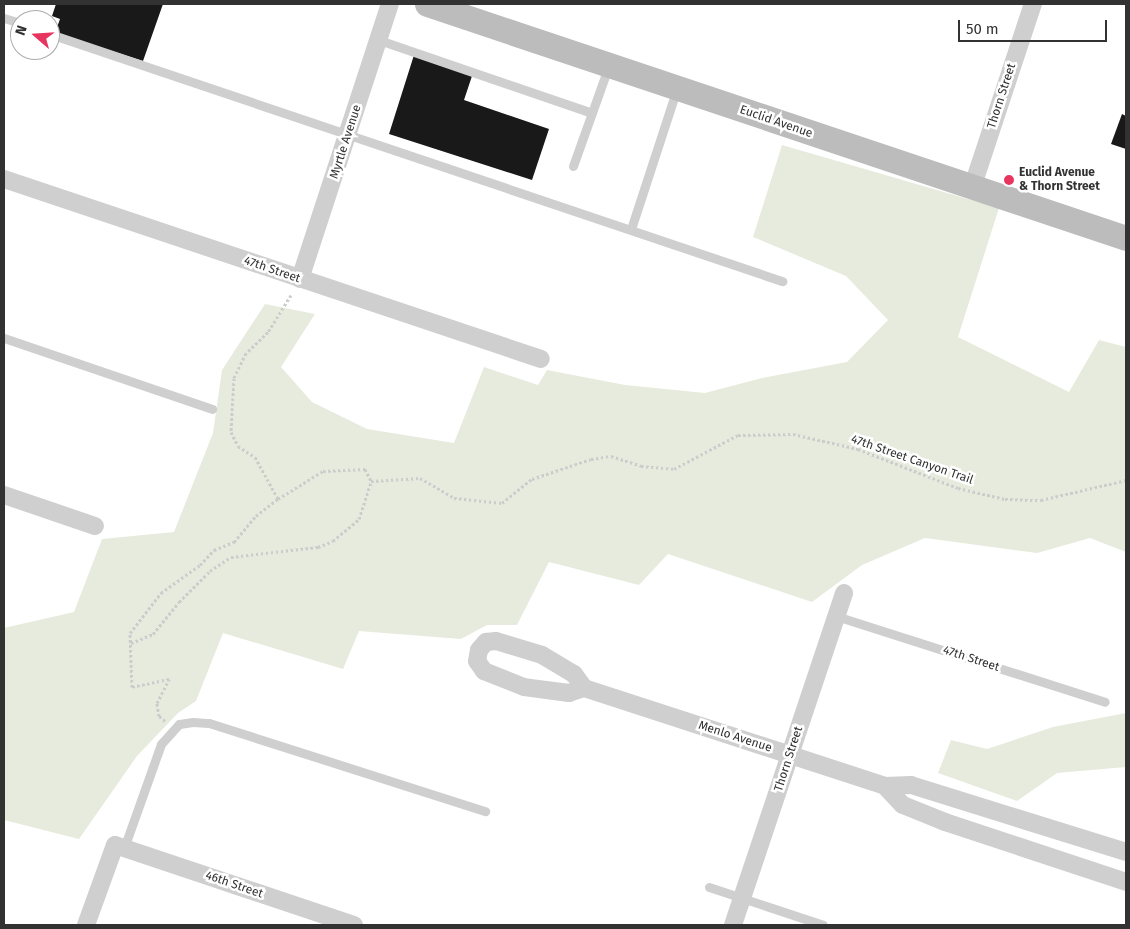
<!DOCTYPE html>
<html>
<head>
<meta charset="utf-8">
<style>
	body { margin:0 }
	#map { position:relative; width:1130px; height:929px; overflow:hidden; background:#fff; font-family:"Fira Sans",sans-serif }
	div>[style] { position:absolute }
	.green>* { inset:0; background:#e7ebdd }
	.building>* { inset:0; background:#191919 }
	.path>* { height:3px; margin-top:-1.5px; transform-origin:0; background:repeating-linear-gradient(90deg,#ccc 0 2.5px,transparent 0 5px) }
	.lane>* { height:9px; margin:-4.5px; padding:0 4.5px; transform-origin:4.5px; border-radius:4.5px; background:#cfcfcf }
	.street>* { height:18px; margin:-9px; padding:0 9px; transform-origin:9px; border-radius:9px; background:#cfcfcf }
	.secondary>* { height:25px; margin:-12.5px; padding:0 12.5px; transform-origin:12.5px; border-radius:12.5px; background:#bcbcbc }
	.dots>* { width:14px; height:14px; translate:-50% -50%; box-sizing:border-box; border:2px solid #fff; border-radius:50% }
	span { translate:-50% -50%; white-space:nowrap; text-align:center; line-height:1.15; -webkit-text-stroke:5px #fff; paint-order:stroke }
	.street-label { font-size:12px; color:#323232 }
	.poi-label { font-size:12px; color:#323232; font-weight:700 }
	.left { translate:0 -50%; text-align:left }
	.frame { position:absolute; inset:0; border:5px solid #323232; pointer-events:none }
	.north { position:absolute; left:10px; top:10px; width:50px; height:50px; box-sizing:border-box; background:#fff; border:1px solid #adadad; border-radius:50%; rotate:289deg; font-size:14px; font-weight:700; line-height:20px; text-align:center; color:#323232 }
	.north::after { content:''; display:block; margin:auto; width:18px; height:22px; background:#e83560; clip-path:polygon(50% 0,100% 100%,50% 72%,0 100%) }
	.scale { position:absolute; left:958px; top:20px; width:149px; height:22px; box-sizing:border-box; border:2px solid #323232; border-top:0; padding-left:6px; font-size:15px; line-height:18px; white-space:nowrap; color:#323232; -webkit-text-stroke:4px #fff; paint-order:stroke }
</style>
</head>
<body>
<div id="map">
	<div class="green">
		<i style="clip-path:polygon(782px 145px,999px 208px,958px 337px,1069px 392px,1099px 340px,1126px 347px,1126px 552px,1090px 538px,1037px 553px,925px 538px,862px 565px,812px 602px,668px 554px,639px 585px,549px 562px,517px 625px,487px 625px,461px 639px,359px 631px,343px 669px,223px 633px,196px 701px,178px 713px,137px 756px,79px 839px,4px 820px,4px 628px,74px 612px,102px 539px,174px 532px,213px 433px,222px 370px,265px 304px,315px 314px,281px 367px,312px 402px,367px 429px,454px 443px,484px 367px,538px 385px,547px 370px,625px 385px,705px 393px,762px 378px,847px 362px,888px 320px,846px 276px,753px 237px)"></i>
		<i style="clip-path:polygon(1126px 713px,1126px 767px,1057px 773px,1017px 801px,938px 773px,951px 740px,987px 749px,1053px 727px)"></i>
	</div>
	<div class="building">
		<i style="clip-path:polygon(56px 4px,163px 4px,143px 61px,55px 33px,60px 19px,52px 16px)"></i>
		<i style="clip-path:polygon(414px 55px,473px 73px,464px 100px,549px 129px,532px 180px,389px 134px)"></i>
		<i style="clip-path:polygon(1122px 114px,1126px 116px,1126px 149px,1111px 144px)"></i>
	</div>
	<div class="path">
		<i style="left:291px;top:295px;width:44px;rotate:121.9deg"></i>
		<i style="left:268px;top:332px;width:30px;rotate:136deg"></i>
		<i style="left:246px;top:353px;width:28px;rotate:116deg"></i>
		<i style="left:234px;top:378px;width:54px;rotate:93.2deg"></i>
		<i style="left:231px;top:432px;width:16px;rotate:63deg"></i>
		<i style="left:238px;top:446px;width:20px;rotate:33deg"></i>
		<i style="left:255px;top:457px;width:48px;rotate:61.3deg"></i>
		<i style="left:278px;top:499px;width:53px;rotate:-31.9deg"></i>
		<i style="left:323px;top:471px;width:42px;rotate:-2.7deg"></i>
		<i style="left:365px;top:469px;width:13px;rotate:63deg"></i>
		<i style="left:371px;top:481px;width:49px;rotate:-3.5deg"></i>
		<i style="left:420px;top:478px;width:39px;rotate:30deg"></i>
		<i style="left:454px;top:498px;width:48px;rotate:5.9deg"></i>
		<i style="left:502px;top:503px;width:38px;rotate:-39deg"></i>
		<i style="left:532px;top:479px;width:62px;rotate:-18.7deg"></i>
		<i style="left:591px;top:459px;width:20px;rotate:-9deg"></i>
		<i style="left:611px;top:456px;width:32px;rotate:18deg"></i>
		<i style="left:641px;top:466px;width:33px;rotate:5deg"></i>
		<i style="left:674px;top:469px;width:72px;rotate:-28deg"></i>
		<i style="left:738px;top:435px;width:55px;rotate:-1deg"></i>
		<i style="left:793px;top:434px;width:67px;rotate:13deg"></i>
		<i style="left:858px;top:449px;width:107px;rotate:21.3deg"></i>
		<i style="left:958px;top:488px;width:48px;rotate:13.2deg"></i>
		<i style="left:1005px;top:499px;width:36px;rotate:2deg"></i>
		<i style="left:1041px;top:500px;width:87px;rotate:-13.2deg"></i>
		<i style="left:131px;top:643px;width:24px;rotate:-22deg"></i>
		<i style="left:153px;top:634px;width:41px;rotate:-50.9deg"></i>
		<i style="left:179px;top:602px;width:44px;rotate:-45deg"></i>
		<i style="left:210px;top:571px;width:25px;rotate:-34deg"></i>
		<i style="left:231px;top:557px;width:88px;rotate:-6.6deg"></i>
		<i style="left:318px;top:547px;width:16px;rotate:-22deg"></i>
		<i style="left:333px;top:541px;width:34px;rotate:-40deg"></i>
		<i style="left:359px;top:519px;width:40px;rotate:-72deg"></i>
		<i style="left:165px;top:721px;width:8px;rotate:-140deg"></i>
		<i style="left:159px;top:716px;width:13px;rotate:-99deg"></i>
		<i style="left:157px;top:703px;width:27px;rotate:-63deg"></i>
		<i style="left:169px;top:679px;width:38px;rotate:168deg"></i>
		<i style="left:132px;top:687px;width:54px;rotate:-92.1deg"></i>
		<i style="left:130px;top:633px;width:51px;rotate:-52.2deg"></i>
		<i style="left:161px;top:593px;width:48px;rotate:-35.7deg"></i>
		<i style="left:200px;top:565px;width:21px;rotate:-47deg"></i>
		<i style="left:214px;top:550px;width:22px;rotate:-22deg"></i>
		<i style="left:234px;top:542px;width:34px;rotate:-50deg"></i>
		<i style="left:256px;top:516px;width:28px;rotate:-38deg"></i>
	</div>
	<div class="lane">
		<i style="left:4px;top:18px;width:17px;rotate:17deg"></i>
		<i style="left:50px;top:34px;width:773px;rotate:18.65deg"></i>
		<i style="left:379px;top:40px;width:225px;rotate:18.9deg"></i>
		<i style="left:573px;top:166px;width:107px;rotate:-70.4deg"></i>
		<i style="left:631px;top:229px;width:148px;rotate:-71.9deg"></i>
		<i style="left:4px;top:338px;width:220px;rotate:18.8deg"></i>
		<i style="left:836px;top:616px;width:282px;rotate:17.7deg"></i>
		<i style="left:124px;top:848px;width:110px;rotate:-70.4deg"></i>
		<i style="left:161px;top:744px;width:27px;rotate:-48deg"></i>
		<i style="left:179px;top:724px;width:14px;rotate:-8deg"></i>
		<i style="left:193px;top:722px;width:16px;rotate:4deg"></i>
		<i style="left:209px;top:723px;width:290px;rotate:17.7deg"></i>
		<i style="left:709px;top:887px;width:120px;rotate:18.4deg"></i>
	</div>
	<div class="street">
		<i style="left:4px;top:179px;width:566px;rotate:18.53deg"></i>
		<i style="left:972px;top:188px;width:194px;rotate:-71.7deg"></i>
		<i style="left:300px;top:279px;width:289px;rotate:-71.9deg"></i>
		<i style="left:4px;top:495px;width:96px;rotate:18.8deg"></i>
		<i style="left:584px;top:688px;width:16px;rotate:162deg"></i>
		<i style="left:569px;top:693px;width:45px;rotate:-172.4deg"></i>
		<i style="left:524px;top:687px;width:43px;rotate:-158.2deg"></i>
		<i style="left:484px;top:671px;width:12px;rotate:-125deg"></i>
		<i style="left:477px;top:661px;width:11px;rotate:-80deg"></i>
		<i style="left:479px;top:650px;width:11px;rotate:-49deg"></i>
		<i style="left:486px;top:642px;width:10px;rotate:-6deg"></i>
		<i style="left:496px;top:641px;width:48px;rotate:16.9deg"></i>
		<i style="left:542px;top:655px;width:37px;rotate:31deg"></i>
		<i style="left:574px;top:674px;width:17px;rotate:54deg"></i>
		<i style="left:584px;top:688px;width:317px;rotate:18deg"></i>
		<i style="left:885px;top:786px;width:26px;rotate:-2deg"></i>
		<i style="left:911px;top:785px;width:225px;rotate:17.3deg"></i>
		<i style="left:885px;top:786px;width:26px;rotate:47deg"></i>
		<i style="left:903px;top:805px;width:45px;rotate:22deg"></i>
		<i style="left:945px;top:822px;width:191px;rotate:18.3deg"></i>
		<i style="left:86px;top:925px;width:85px;rotate:-70.1deg"></i>
		<i style="left:115px;top:845px;width:252px;rotate:18.5deg"></i>
		<i style="left:733px;top:925px;width:350px;rotate:-71.5deg"></i>
	</div>
	<div class="secondary">
		<i style="left:427px;top:4px;width:737px;rotate:18.51deg"></i>
	</div>
	<div class="dots">
		<i style="left:1009px;top:180px;background:#e83560"></i>
	</div>
	<div class="street-label">
		<span style="left:1002px;top:96px;rotate:-72deg">Thorn Street</span>
		<span style="left:776px;top:122px;rotate:19deg">Euclid Avenue</span>
		<span style="left:346px;top:142px;rotate:-72deg">Myrtle Avenue</span>
		<span style="left:272px;top:270px;rotate:19deg">47th Street</span>
		<span style="left:912px;top:460px;rotate:19deg">47th Street Canyon Trail</span>
		<span style="left:971px;top:659px;rotate:18deg">47th Street</span>
		<span style="left:735px;top:737px;rotate:18deg">Menlo Avenue</span>
		<span style="left:789px;top:759px;rotate:-72deg">Thorn Street</span>
		<span style="left:234px;top:885px;rotate:19deg">46th Street</span>
	</div>
	<div class="poi-label">
		<span class="left" style="left:1019px;top:180px">Euclid Avenue<br>&amp; Thorn Street</span>
	</div>
	<div class="frame"></div>
	<div class="north">N</div>
	<div class="scale">50 m</div>
</div>
</body>
</html>
